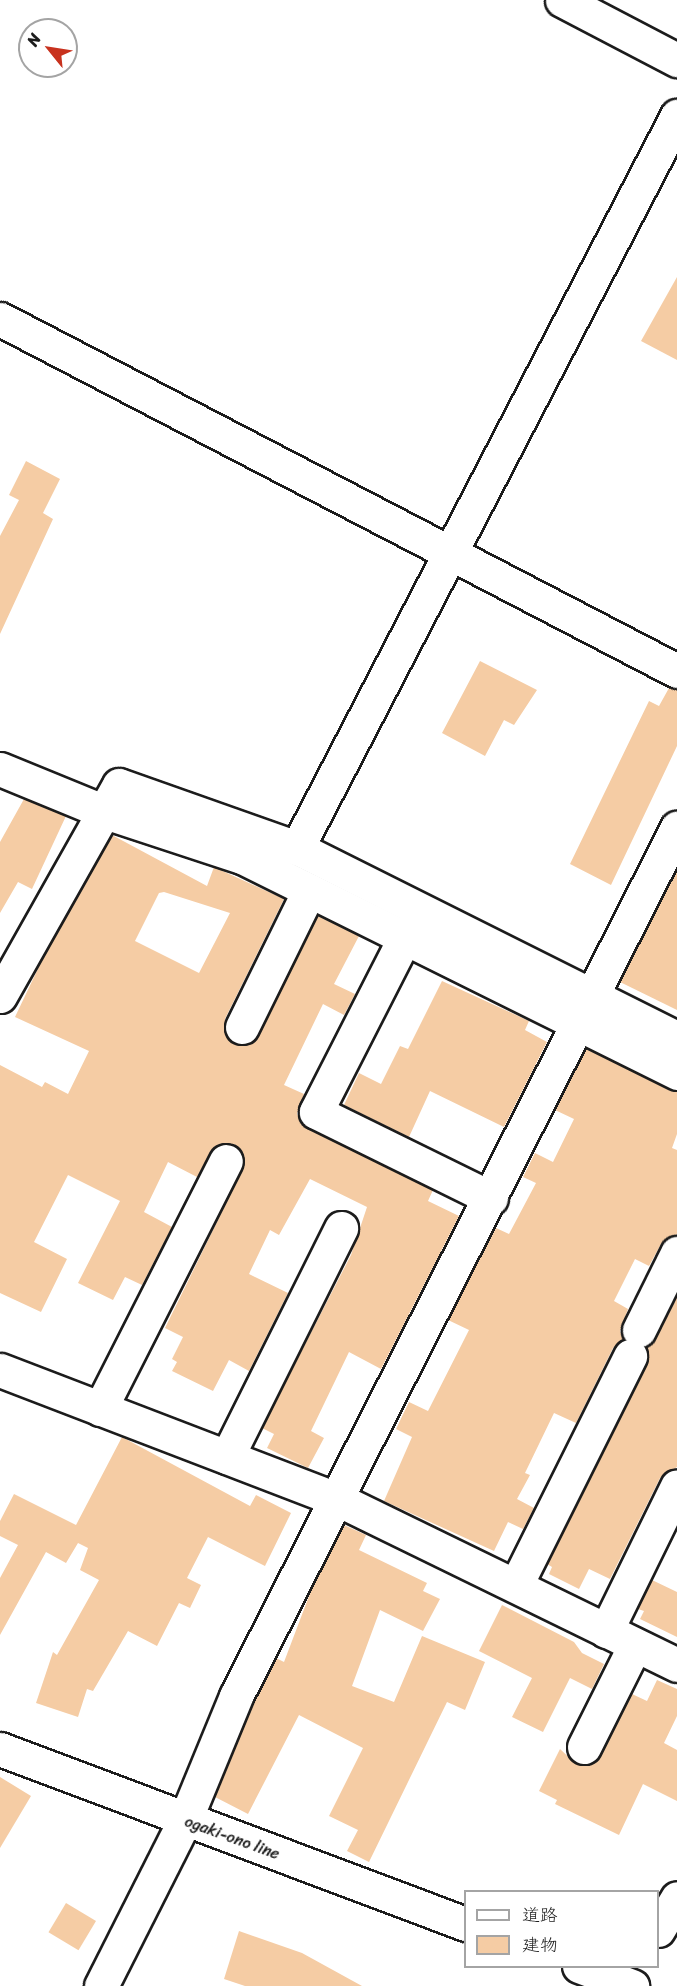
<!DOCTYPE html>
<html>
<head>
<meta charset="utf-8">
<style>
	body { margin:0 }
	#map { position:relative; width:677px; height:1986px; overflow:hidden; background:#fff; font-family:Sriracha,"Klee One",sans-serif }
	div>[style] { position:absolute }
	.building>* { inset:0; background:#f5cca4; transform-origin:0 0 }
	.roads { filter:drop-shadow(2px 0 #1c1c1c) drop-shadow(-2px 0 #1c1c1c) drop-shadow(0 2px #1c1c1c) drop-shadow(0 -2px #1c1c1c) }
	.street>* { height:33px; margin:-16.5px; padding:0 16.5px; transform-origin:16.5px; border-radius:16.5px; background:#fff }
	.secondary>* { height:33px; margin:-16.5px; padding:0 16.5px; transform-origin:16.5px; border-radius:16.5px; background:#fff }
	span { translate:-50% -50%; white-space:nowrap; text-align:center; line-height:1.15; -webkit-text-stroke:4.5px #fff; paint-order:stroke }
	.street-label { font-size:16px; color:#1c1c1c }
	.legend { position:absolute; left:464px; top:1890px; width:195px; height:78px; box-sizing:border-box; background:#fff; border:2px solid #a4a4a4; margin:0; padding:8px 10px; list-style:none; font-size:18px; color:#1c1c1c }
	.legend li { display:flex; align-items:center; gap:12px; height:30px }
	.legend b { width:30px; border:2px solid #a4a4a4 }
	.north { position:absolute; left:18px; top:18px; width:60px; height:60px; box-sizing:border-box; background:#fff; border:2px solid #a4a4a4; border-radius:50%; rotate:300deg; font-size:16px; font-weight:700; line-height:24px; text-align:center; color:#1c1c1c }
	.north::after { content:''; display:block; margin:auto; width:21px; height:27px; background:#c8321e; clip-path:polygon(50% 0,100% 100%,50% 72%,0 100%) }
</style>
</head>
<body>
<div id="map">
	<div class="building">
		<i style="clip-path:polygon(677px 277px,677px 360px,641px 341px)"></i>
		<i style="clip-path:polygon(26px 461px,60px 479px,43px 513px,53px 519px,0 634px,0 536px,19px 500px,9px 495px)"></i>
		<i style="clip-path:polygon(480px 661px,537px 690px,514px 725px,504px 720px,485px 756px,442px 733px)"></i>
		<i style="clip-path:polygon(669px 688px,677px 690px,677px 746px,611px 885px,570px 864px,649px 701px,659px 706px)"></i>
		<i style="clip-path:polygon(24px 799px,66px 816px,32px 889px,18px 882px,0 913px,0 842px)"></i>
		<i style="clip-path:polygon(evenodd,112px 835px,207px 886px,214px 867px,284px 899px,225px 1019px,226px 1037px,234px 1044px,252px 1043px,259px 1035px,318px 916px,359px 936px,334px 984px,355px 994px,344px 1015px,323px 1004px,284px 1085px,304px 1094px,297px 1114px,307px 1128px,433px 1190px,428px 1201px,459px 1216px,381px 1369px,349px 1352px,311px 1431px,324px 1438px,308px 1468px,267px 1448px,274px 1434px,262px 1428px,351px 1255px,367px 1207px,310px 1179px,279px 1235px,270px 1230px,249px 1274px,288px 1293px,249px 1371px,229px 1360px,213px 1391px,172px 1371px,177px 1362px,172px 1359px,183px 1337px,165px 1328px,243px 1169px,242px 1151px,234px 1144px,215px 1146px,197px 1177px,168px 1162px,144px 1212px,172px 1227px,142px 1285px,125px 1277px,113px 1300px,78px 1283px,120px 1201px,68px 1175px,34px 1242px,67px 1259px,41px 1312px,0 1293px,0 1065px,42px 1087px,45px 1082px,68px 1094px,89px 1051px,15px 1017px,44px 956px,112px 835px,164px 892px,230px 913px,199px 973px,135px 941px,159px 893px,164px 892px)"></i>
		<i style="clip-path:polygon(677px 869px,677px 1010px,620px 982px)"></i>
		<i style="clip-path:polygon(442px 981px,529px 1021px,525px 1030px,547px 1042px,504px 1127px,430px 1091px,409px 1137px,344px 1105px,359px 1073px,381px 1084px,400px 1046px,408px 1049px)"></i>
		<i style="clip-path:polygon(586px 1049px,677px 1092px,677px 1134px,672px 1148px,677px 1150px,677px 1234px,661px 1244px,649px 1266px,635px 1259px,614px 1301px,628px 1309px,620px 1331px,623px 1339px,613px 1348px,576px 1423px,554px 1413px,525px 1473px,530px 1475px,517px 1499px,534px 1508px,523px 1529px,508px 1522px,494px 1551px,384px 1501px,412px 1437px,396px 1429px,409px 1402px,428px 1411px,469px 1330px,448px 1320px,496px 1228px,509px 1234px,536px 1183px,523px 1177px,535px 1153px,553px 1162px,574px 1119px,555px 1110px)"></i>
		<i style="clip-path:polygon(677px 1295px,677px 1467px,660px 1478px,610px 1579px,589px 1569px,579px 1589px,549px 1574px,552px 1567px,547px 1564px,647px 1364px,646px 1347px,656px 1338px)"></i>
		<i style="clip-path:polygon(122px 1437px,250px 1506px,256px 1495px,291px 1513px,265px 1566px,208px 1537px,187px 1578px,201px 1585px,190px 1608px,179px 1603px,157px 1646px,128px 1631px,93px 1691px,87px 1689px,78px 1717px,36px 1703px,53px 1652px,57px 1655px,99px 1580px,80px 1570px,88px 1548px,78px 1543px,66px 1563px,46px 1552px,0 1635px,0 1578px,18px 1545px,0 1536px,0 1521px,14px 1494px,76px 1525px)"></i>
		<i style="clip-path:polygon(344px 1525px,366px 1535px,359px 1550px,427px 1583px,423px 1591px,440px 1599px,423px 1631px,380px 1610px,352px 1686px,394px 1702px,422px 1636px,485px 1662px,465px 1710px,447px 1702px,369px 1862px,347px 1851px,358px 1830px,329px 1816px,363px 1748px,299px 1715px,248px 1814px,215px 1797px,253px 1704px,276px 1658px,284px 1662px,314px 1583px)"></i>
		<i style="clip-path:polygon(652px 1580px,677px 1592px,677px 1637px,640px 1619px,644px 1611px,638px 1609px)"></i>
		<i style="clip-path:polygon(502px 1605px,574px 1642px,582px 1653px,604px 1664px,592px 1689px,570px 1678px,543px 1732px,512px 1717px,532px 1678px,479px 1651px)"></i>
		<i style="clip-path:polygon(657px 1680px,677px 1689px,677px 1716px,664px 1743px,677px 1750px,677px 1801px,643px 1784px,619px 1835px,555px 1804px,557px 1800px,539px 1791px,560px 1749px,576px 1764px,595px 1762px,632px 1694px,647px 1701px)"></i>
		<i style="clip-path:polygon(0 1777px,31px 1796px,0 1848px)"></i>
		<i style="left:66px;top:1903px;width:35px;height:34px;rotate:31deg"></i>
		<i style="clip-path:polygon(239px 1931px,302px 1953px,362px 1986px,245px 1986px,224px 1979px)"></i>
	</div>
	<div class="roads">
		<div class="street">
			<i style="left:562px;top:0;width:130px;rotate:27.6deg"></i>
			<i style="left:0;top:319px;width:763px;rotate:27.47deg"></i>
			<i style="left:0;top:769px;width:113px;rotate:22.3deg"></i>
			<i style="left:105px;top:812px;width:144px;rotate:18.2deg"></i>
			<i style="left:242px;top:857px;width:486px;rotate:26.4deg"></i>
			<i style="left:297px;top:848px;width:825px;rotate:-62.57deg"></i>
			<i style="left:404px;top:939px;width:194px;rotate:117deg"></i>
			<i style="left:316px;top:1112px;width:195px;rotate:26.2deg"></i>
			<i style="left:0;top:996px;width:242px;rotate:-60.6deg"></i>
			<i style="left:119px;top:785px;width:189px;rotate:19.5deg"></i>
			<i style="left:297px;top:848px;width:425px;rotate:26.6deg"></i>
			<i style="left:242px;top:1027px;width:152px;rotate:-63.8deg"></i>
			<i style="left:639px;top:1330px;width:86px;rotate:-63.7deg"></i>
			<i style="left:0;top:1370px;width:363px;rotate:21deg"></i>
			<i style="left:339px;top:1500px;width:376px;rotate:26deg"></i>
			<i style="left:100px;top:1409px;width:278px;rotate:-63.1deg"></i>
			<i style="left:227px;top:1457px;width:256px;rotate:-63.5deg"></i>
			<i style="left:516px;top:1585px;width:256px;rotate:-63.5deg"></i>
			<i style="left:606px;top:1631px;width:161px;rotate:-63.9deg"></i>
			<i style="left:584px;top:1747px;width:114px;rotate:-63.4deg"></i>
			<i style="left:658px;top:1930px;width:37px;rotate:-59deg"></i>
			<i style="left:101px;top:1986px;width:186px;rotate:-63.2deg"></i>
			<i style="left:185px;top:1820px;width:134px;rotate:-67.6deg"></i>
			<i style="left:236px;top:1696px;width:974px;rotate:-63.07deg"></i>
		</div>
		<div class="secondary">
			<i style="left:0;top:1749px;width:498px;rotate:20.6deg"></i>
			<i style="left:579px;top:1966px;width:57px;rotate:20.7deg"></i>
		</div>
	</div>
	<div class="street-label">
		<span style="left:232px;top:1838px;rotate:20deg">ogaki-ono line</span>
	</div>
	<ul class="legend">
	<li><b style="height:8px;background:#fff"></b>道路</li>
	<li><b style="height:16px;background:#f5cca4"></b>建物</li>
	</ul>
	<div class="north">N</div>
</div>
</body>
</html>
